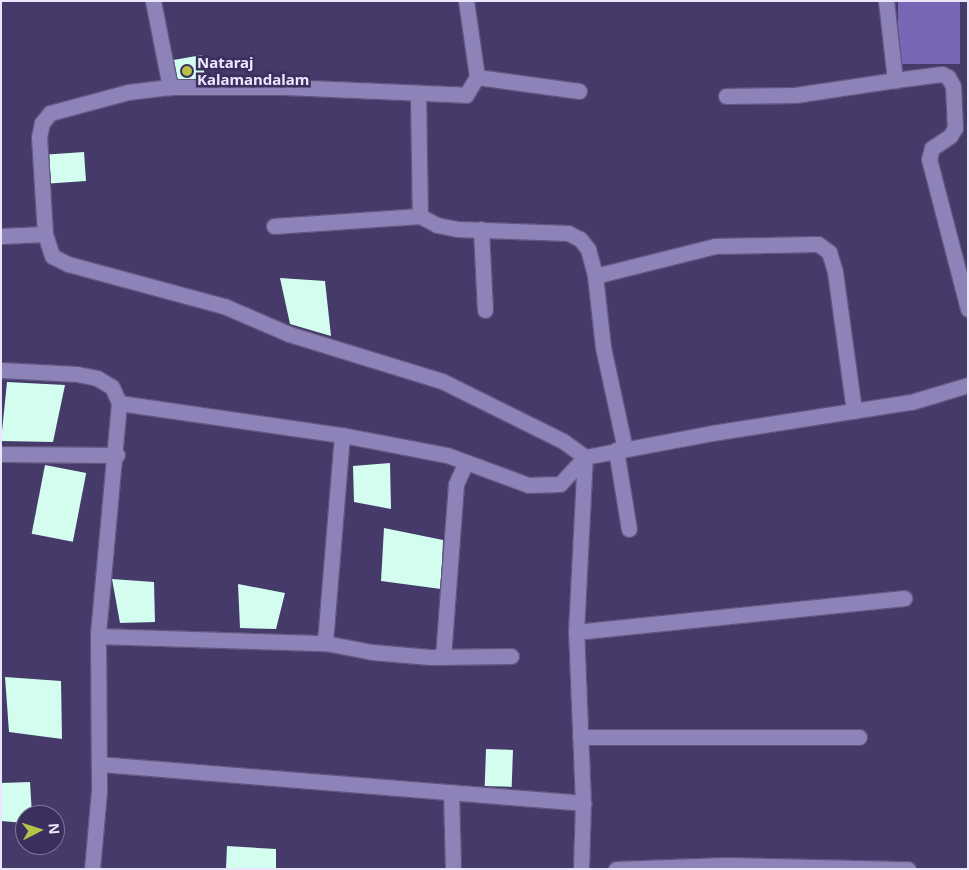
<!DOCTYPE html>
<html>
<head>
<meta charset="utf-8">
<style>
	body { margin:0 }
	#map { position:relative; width:969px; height:870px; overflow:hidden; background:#453a6a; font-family:"Noto Sans",sans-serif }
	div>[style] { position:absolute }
	.water>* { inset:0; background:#7a66b7; transform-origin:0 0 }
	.building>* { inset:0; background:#d2fdef; transform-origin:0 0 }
	.roads { filter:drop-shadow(1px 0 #61577f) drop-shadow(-1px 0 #61577f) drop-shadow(0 1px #61577f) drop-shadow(0 -1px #61577f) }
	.street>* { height:15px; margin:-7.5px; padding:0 7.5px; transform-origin:7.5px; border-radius:7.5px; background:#8e83b9 }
	.dots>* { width:14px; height:14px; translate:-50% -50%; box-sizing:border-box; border:2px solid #3b2f5e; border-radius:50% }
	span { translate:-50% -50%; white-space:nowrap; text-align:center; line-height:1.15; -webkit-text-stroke:5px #3b2f5e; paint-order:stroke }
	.poi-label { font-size:15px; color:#eae6fe; font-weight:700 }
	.left { translate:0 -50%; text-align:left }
	.frame { position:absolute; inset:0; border:2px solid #eae6fe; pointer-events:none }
	.north { position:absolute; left:15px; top:805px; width:50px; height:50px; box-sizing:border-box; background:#3b2f5e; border:1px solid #81789e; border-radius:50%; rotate:85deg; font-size:14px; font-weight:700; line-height:20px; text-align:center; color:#eae6fe }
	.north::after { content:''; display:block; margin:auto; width:18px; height:22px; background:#b8c147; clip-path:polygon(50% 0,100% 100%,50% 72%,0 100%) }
</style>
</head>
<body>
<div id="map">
	<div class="water">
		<i style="left:898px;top:1px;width:62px;height:63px"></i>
	</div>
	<div class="building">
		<i style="clip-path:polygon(202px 55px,205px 81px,174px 83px,168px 61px)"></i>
		<i style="left:84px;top:152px;width:29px;height:40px;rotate:86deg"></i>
		<i style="clip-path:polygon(280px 278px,325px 281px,331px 336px,290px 324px)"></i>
		<i style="clip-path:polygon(7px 382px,65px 385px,53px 442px,1px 441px)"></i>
		<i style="clip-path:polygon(390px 463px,391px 509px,354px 502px,353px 466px)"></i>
		<i style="left:45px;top:465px;width:42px;height:70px;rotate:11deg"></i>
		<i style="clip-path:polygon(384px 528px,443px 540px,441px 589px,381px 581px)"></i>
		<i style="clip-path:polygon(112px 579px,154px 582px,155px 622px,120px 623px)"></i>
		<i style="clip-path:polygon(238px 584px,285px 593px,276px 629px,240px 628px)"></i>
		<i style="clip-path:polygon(5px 677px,61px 681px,62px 739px,9px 732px)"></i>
		<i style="left:486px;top:749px;width:27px;height:37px;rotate:2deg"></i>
		<i style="clip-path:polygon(30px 782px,32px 815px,25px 815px,25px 823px,1px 821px,1px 783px)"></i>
		<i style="clip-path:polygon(227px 846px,276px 849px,276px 869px,226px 869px)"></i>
	</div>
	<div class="roads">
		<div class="street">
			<i style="left:153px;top:1px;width:88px;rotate:78.8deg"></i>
			<i style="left:886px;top:1px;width:80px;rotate:83.5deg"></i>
			<i style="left:477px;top:77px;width:103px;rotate:7.8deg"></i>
			<i style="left:418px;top:94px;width:122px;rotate:89.1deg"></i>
			<i style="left:420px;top:216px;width:19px;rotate:28deg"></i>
			<i style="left:437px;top:225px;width:20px;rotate:11deg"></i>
			<i style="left:457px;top:229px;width:111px;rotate:2.1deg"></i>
			<i style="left:568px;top:233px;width:13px;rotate:27deg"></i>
			<i style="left:580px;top:239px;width:13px;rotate:51deg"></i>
			<i style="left:588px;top:249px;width:28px;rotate:75deg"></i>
			<i style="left:726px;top:96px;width:69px;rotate:-0.8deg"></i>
			<i style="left:795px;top:95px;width:101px;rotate:-8.5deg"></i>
			<i style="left:895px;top:80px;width:47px;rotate:-7.3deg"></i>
			<i style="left:942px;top:74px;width:7px;rotate:27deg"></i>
			<i style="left:948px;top:77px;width:10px;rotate:61deg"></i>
			<i style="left:953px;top:86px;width:42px;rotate:87.3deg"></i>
			<i style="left:955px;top:128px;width:9px;rotate:122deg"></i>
			<i style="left:950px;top:136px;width:22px;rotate:146deg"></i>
			<i style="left:932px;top:148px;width:11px;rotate:105deg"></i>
			<i style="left:929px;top:159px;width:155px;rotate:75.4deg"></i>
			<i style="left:274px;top:226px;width:146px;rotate:-3.9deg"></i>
			<i style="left:481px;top:229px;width:81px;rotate:87.2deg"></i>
			<i style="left:45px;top:234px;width:23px;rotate:72deg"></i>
			<i style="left:52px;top:256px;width:18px;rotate:27deg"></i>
			<i style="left:68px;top:264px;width:162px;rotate:15.1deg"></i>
			<i style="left:224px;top:306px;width:71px;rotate:23.3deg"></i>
			<i style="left:289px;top:334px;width:160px;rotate:17.1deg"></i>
			<i style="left:442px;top:381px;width:135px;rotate:26.4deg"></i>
			<i style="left:563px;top:441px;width:27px;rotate:36deg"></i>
			<i style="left:585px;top:457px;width:129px;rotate:-10.7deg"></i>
			<i style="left:712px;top:433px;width:201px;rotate:-8.9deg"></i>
			<i style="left:911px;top:402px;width:59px;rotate:-16.6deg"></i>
			<i style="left:1px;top:236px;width:44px;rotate:-2.6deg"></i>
			<i style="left:45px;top:234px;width:97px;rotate:-93.5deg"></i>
			<i style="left:39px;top:137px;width:14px;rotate:-78deg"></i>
			<i style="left:42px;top:123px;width:13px;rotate:-51deg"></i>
			<i style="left:50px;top:113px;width:81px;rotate:-15.1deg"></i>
			<i style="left:128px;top:92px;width:42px;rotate:-6.8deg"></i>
			<i style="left:170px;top:87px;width:116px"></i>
			<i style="left:286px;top:87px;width:180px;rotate:2.5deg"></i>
			<i style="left:466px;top:95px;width:21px;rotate:-59deg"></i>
			<i style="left:477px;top:77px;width:77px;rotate:-98.2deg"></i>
			<i style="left:1px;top:370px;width:76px;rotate:3deg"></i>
			<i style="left:77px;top:374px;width:20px;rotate:11deg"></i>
			<i style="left:97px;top:378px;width:17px;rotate:31deg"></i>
			<i style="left:112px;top:387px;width:17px;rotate:66deg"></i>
			<i style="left:119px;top:403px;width:234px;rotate:95.2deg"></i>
			<i style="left:98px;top:636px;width:155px;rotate:89.6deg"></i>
			<i style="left:99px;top:791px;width:78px;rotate:95.1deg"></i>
			<i style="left:119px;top:403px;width:225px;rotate:8.2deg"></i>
			<i style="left:342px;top:435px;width:107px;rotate:10.8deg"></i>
			<i style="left:447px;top:455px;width:86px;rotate:20.3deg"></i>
			<i style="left:528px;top:485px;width:32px;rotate:-2deg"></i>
			<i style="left:560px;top:484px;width:37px;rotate:-47deg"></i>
			<i style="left:342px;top:435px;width:209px;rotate:94.7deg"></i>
			<i style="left:325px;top:643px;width:48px;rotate:10.8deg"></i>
			<i style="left:372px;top:652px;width:58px;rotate:4.9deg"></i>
			<i style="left:430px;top:657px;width:81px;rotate:-0.7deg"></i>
			<i style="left:625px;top:449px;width:104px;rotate:-102.2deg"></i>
			<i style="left:603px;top:347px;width:71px;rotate:-96.4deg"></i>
			<i style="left:595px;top:276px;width:124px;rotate:-14deg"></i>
			<i style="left:715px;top:246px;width:103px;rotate:-1.1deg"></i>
			<i style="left:818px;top:244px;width:14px;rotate:36deg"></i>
			<i style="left:829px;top:252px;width:21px;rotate:73deg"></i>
			<i style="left:835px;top:272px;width:140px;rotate:82.2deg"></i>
			<i style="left:616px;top:450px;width:80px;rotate:80.7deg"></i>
			<i style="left:1px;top:454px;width:116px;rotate:0.5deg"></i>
			<i style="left:576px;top:632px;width:330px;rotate:-5.9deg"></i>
			<i style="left:98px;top:636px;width:227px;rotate:1.8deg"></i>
			<i style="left:443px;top:657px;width:173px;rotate:-85.7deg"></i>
			<i style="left:456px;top:484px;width:24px;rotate:-66deg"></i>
			<i style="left:580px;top:737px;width:279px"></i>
			<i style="left:99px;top:764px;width:486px;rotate:4.6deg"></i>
			<i style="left:451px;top:792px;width:77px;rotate:88.5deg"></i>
			<i style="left:581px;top:869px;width:66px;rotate:-88.3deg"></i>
			<i style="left:583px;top:803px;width:171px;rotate:-92.3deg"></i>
			<i style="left:576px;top:632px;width:175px;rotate:-87.1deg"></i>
			<i style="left:616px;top:869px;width:110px;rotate:-2.1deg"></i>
			<i style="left:726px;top:865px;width:182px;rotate:1.3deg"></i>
		</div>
	</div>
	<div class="dots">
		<i style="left:187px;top:71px;background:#b8c147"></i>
	</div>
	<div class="poi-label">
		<span class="left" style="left:197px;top:71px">Nataraj<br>Kalamandalam</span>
	</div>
	<div class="frame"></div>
	<div class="north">N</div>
</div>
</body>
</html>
